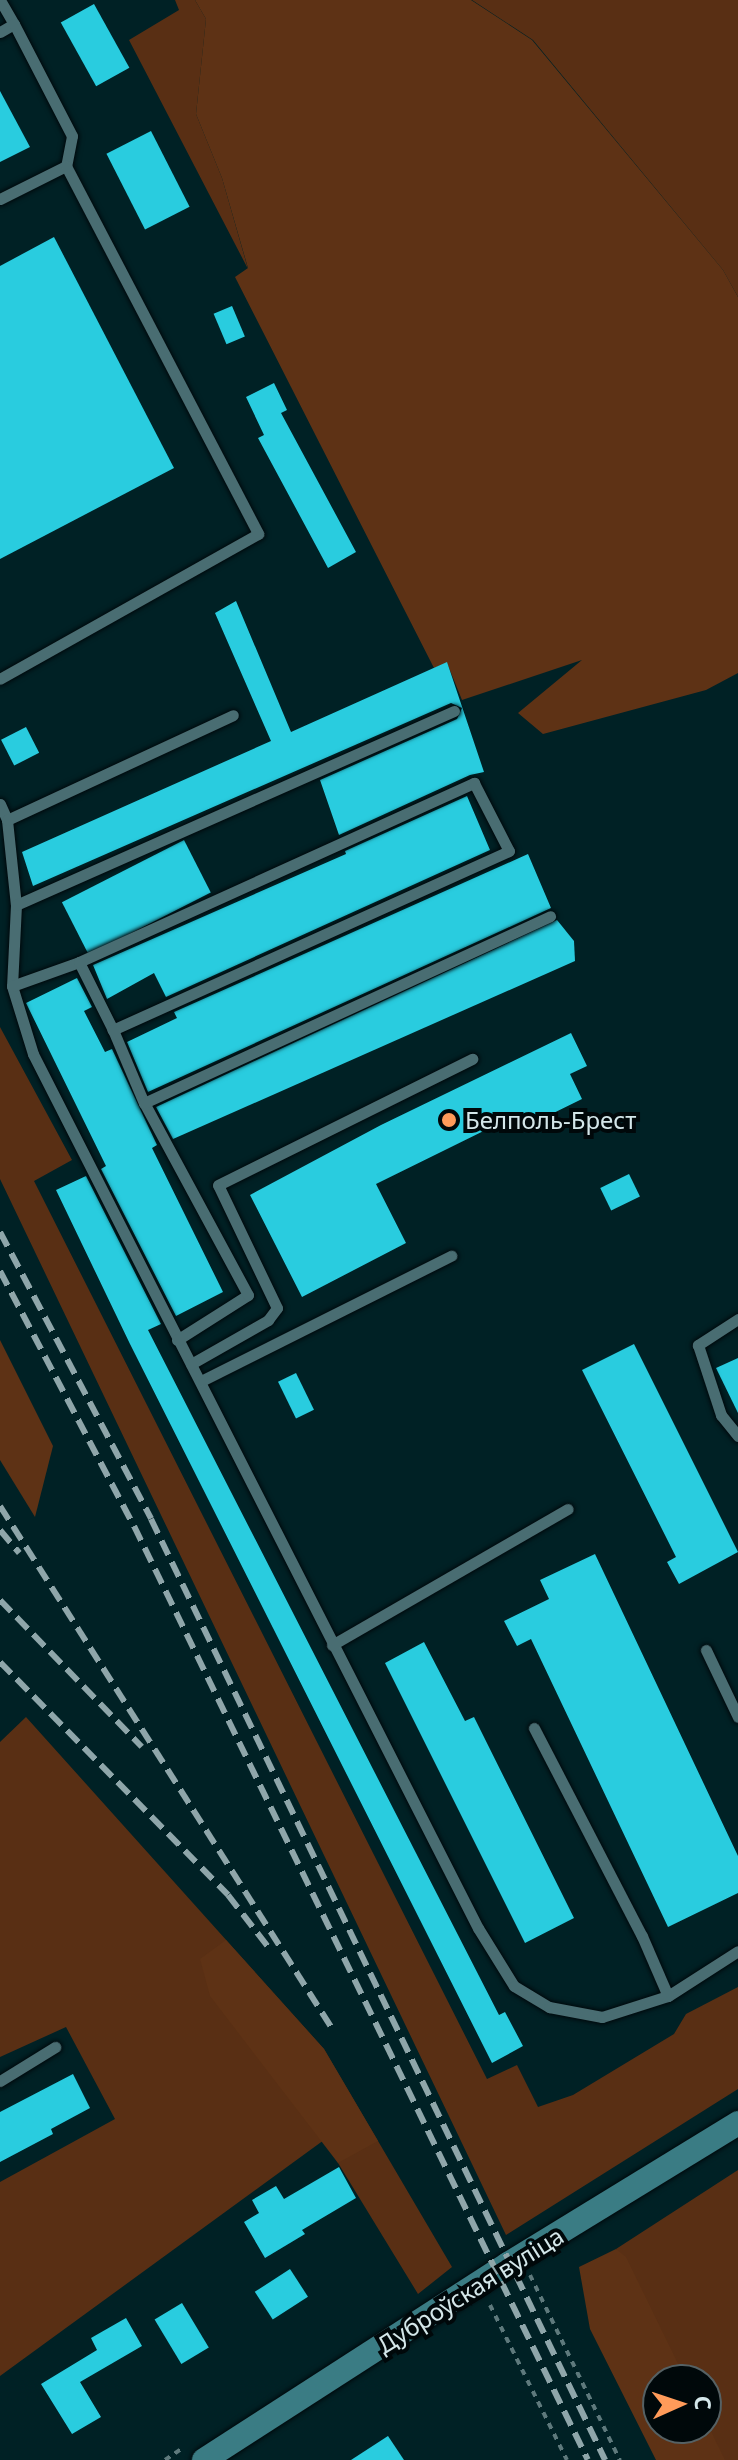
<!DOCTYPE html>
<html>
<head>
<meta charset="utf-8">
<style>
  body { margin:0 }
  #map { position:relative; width:738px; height:2460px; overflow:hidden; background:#002125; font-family:"Noto Sans",sans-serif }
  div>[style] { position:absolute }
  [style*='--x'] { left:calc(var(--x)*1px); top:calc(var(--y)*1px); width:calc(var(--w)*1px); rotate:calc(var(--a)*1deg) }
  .green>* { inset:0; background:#592f14 }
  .forest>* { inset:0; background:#5e3215 }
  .building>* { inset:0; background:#29ccdf; transform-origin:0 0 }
  .path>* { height:4px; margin-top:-2px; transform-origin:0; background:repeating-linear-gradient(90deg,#5e797c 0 6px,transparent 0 12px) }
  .roads { filter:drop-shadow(0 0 2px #00090c) drop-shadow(0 0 2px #00090c) }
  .lane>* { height:11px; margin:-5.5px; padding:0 5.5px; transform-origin:5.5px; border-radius:5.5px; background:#496d72 }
  .secondary>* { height:24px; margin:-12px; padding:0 12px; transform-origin:12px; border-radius:12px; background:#3a7c84 }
  .rail>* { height:6px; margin-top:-3px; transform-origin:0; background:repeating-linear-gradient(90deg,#8fa6aa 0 16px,transparent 0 24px) }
  .dots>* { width:22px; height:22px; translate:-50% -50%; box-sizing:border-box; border:4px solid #00080a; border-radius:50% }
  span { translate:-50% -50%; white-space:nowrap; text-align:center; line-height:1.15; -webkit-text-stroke:8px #00080a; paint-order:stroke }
  .poi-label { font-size:24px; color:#d4e7ea }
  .left { translate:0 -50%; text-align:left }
  .street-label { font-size:24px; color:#d4e7ea }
  .north { position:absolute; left:642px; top:2364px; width:80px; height:80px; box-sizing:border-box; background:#00080a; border:2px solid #556164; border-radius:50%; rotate:87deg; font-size:22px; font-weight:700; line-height:32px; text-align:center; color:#d4e7ea }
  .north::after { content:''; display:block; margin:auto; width:28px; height:36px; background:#ff9b5a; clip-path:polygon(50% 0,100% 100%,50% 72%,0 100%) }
</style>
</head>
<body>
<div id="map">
  <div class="green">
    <div style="clip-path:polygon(175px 0,195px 0,206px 19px,196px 114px,222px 178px,248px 269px,129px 40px,179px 10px)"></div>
    <div style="clip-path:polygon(472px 0,738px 0,738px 297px,723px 270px,533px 40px)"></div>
    <div style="clip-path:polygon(0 1027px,72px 1160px,34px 1181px,487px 2079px,517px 2065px,538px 2107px,573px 2095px,674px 2034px,686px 2014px,738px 1987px,738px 2089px,506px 2235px,0 1179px)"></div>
    <div style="clip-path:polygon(26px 1717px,324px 2049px,452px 2267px,418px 2294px,324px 2140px,0 2376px,0 2182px,115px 2119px,66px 2027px,0 2057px,0 1742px)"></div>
    <div style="clip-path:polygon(738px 2170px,738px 2460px,724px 2460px,706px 2423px,706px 2380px,685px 2380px,616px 2249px)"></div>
  </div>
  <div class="forest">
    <div style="clip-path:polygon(195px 0,471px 0,532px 40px,723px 270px,738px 297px,738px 673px,706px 690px,543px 734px,518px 713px,582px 660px,462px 700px,447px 663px,434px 668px,235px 277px,248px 268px,222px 178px,196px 114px,206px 19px)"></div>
    <div style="clip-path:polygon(0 1340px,53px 1446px,35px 1517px,0 1460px)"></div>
    <div style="clip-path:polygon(226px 1940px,324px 2049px,378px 2141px,338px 2163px,210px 1996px,200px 1959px)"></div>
    <div style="clip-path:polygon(616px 2249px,626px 2257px,686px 2380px,658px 2380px,658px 2428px,706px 2428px,706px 2421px,725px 2460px,656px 2460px,590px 2329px,579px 2267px)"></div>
  </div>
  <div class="building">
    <div style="left:94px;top:4px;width:73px;height:38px;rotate:61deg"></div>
    <div style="clip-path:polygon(0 91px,30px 147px,0 162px)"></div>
    <div style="left:151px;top:131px;width:85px;height:50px;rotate:63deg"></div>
    <div style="clip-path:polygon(54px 237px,174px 468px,0 559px,0 266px)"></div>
    <div style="left:232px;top:306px;width:33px;height:20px;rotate:67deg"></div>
    <div style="clip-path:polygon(274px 383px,287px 410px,281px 413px,356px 552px,328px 568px,258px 438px,264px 435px,246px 397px)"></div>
    <div style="clip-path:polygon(236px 601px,291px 732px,447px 662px,484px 772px,470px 775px,339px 835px,320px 780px,457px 719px,462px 708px,451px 703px,33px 886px,22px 852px,271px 741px,215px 613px)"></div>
    <div style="left:26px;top:727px;width:29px;height:28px;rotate:63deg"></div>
    <div style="clip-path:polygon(467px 796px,490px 850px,166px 997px,154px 973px,107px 999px,93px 965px,346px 854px,345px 851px)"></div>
    <div style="left:184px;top:840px;width:59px;height:137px;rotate:63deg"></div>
    <div style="clip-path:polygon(528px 854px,551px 908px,148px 1092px,127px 1042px,177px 1018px,174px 1012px)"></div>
    <div style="clip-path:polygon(557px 920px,574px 941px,575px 961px,173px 1139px,156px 1107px)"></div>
    <div style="clip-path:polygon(77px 978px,92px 1007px,84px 1011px,105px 1052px,112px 1049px,157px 1145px,152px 1148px,223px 1292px,176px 1316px,101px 1169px,106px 1166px,26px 1003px)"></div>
    <div style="clip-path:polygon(571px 1033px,587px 1066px,570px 1074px,582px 1099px,523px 1128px,516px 1115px,376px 1184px,406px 1243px,302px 1297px,250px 1195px,381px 1125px)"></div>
    <div style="left:629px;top:1174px;width:25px;height:32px;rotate:64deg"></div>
    <div style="clip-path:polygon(86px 1176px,161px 1324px,148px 1330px,499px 2015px,505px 2012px,523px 2046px,492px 2063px,130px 1344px,56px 1190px)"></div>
    <div style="clip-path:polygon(634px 1344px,738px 1552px,679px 1584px,667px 1562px,676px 1557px,582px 1370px)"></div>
    <div style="clip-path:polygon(738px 1358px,738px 1413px,716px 1368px)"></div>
    <div style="left:296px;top:1373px;width:41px;height:20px;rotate:64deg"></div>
    <div style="clip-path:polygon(595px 1554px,738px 1856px,738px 1893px,668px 1927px,531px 1639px,517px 1646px,504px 1621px,549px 1599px,540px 1580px)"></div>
    <div style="clip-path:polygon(424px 1642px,465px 1721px,474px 1717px,574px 1918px,525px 1943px,385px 1663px)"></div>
    <div style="clip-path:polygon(73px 2074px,90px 2108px,51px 2129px,53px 2134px,0 2162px,0 2112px)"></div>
    <div style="clip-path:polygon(339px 2167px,356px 2198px,302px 2230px,305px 2234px,265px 2258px,244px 2222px,259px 2213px,252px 2200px,276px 2186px,284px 2199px)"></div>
    <div style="left:290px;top:2269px;width:33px;height:42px;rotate:57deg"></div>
    <div style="left:182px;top:2303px;width:52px;height:32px;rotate:59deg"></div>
    <div style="clip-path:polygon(126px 2318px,142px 2346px,80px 2382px,101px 2417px,72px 2434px,41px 2384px,97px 2350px,91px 2338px)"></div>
    <div style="clip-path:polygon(388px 2436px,404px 2460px,351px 2460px)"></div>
  </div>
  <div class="path">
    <div style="--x:530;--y:2275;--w:206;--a:64.1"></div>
    <div style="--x:490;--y:2305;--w:173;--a:63.6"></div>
    <div style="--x:165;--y:2460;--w:22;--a:-34"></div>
  </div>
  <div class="roads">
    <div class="lane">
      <div style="--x:0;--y:0;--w:28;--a:60"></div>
      <div style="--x:0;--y:32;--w:16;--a:-30"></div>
      <div style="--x:14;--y:24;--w:126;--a:62.6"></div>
      <div style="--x:72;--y:136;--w:31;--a:101"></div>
      <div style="--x:0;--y:199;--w:74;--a:-26.6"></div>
      <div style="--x:66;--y:166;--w:415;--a:62.4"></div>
      <div style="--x:258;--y:534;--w:296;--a:150.7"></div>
      <div style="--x:0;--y:804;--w:17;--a:66"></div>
      <div style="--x:7;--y:820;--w:85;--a:84"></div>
      <div style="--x:16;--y:905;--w:81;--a:92.8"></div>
      <div style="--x:12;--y:986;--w:71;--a:72.8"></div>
      <div style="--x:33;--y:1054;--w:981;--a:63.02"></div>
      <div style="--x:478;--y:1928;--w:68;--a:58.2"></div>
      <div style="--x:514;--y:1986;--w:41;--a:31"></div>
      <div style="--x:549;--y:2007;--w:54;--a:10.7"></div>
      <div style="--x:602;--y:2017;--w:69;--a:-17.7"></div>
      <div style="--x:668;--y:1996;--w:83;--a:-32.7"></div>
      <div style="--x:7;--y:820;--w:249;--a:-24.9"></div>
      <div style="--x:16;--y:905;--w:479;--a:-23.9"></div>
      <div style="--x:12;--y:986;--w:71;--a:-19.7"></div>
      <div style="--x:113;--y:1030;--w:76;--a:-116.6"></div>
      <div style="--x:79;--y:962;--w:434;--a:-24.4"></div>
      <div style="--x:474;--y:783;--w:76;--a:62.8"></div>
      <div style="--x:509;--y:851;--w:435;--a:155.7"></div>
      <div style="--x:113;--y:1030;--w:79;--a:67"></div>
      <div style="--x:738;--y:1319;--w:48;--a:147"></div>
      <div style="--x:698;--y:1345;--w:74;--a:71.8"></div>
      <div style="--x:721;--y:1415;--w:27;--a:51"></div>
      <div style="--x:177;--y:1340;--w:84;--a:-32.4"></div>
      <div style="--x:248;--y:1295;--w:218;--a:-118.4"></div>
      <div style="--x:144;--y:1103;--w:447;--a:-24.7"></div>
      <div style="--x:191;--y:1364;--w:89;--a:-29.7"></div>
      <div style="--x:268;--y:1320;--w:15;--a:-53"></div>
      <div style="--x:277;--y:1308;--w:136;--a:-115.6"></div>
      <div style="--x:218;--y:1185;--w:284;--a:-26.4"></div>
      <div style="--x:201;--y:1381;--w:280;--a:-26.6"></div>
      <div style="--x:332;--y:1645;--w:272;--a:-30"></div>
      <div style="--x:706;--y:1650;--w:74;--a:64.5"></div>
      <div style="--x:534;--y:1728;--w:234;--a:62.6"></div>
      <div style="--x:642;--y:1936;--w:65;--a:66.6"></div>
      <div style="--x:0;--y:2081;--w:65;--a:-31.7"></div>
    </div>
    <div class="secondary">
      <div style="--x:204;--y:2460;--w:362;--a:-32.8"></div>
      <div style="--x:508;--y:2264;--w:270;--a:-31.5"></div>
    </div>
  </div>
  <div class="rail">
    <div style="--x:0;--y:1232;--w:324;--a:62.2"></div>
    <div style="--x:151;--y:1519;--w:1045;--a:64.24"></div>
    <div style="--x:0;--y:1271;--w:288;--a:62.3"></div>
    <div style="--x:134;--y:1526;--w:1038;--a:64.08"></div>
    <div style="--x:0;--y:1506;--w:621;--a:57.56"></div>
    <div style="--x:0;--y:1530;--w:30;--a:50"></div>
    <div style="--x:0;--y:1600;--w:204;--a:46"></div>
    <div style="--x:0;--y:1662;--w:326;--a:45.6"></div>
    <div style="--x:228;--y:1895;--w:67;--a:52.3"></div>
  </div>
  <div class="dots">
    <div style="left:449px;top:1120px;background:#ff9b5a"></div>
  </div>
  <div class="poi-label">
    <span class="left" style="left:465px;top:1120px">Белполь-Брест</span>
  </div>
  <div class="street-label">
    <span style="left:470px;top:2290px;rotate:-32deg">Дуброўская вуліца</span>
  </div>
  <div class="north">С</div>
</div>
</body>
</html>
